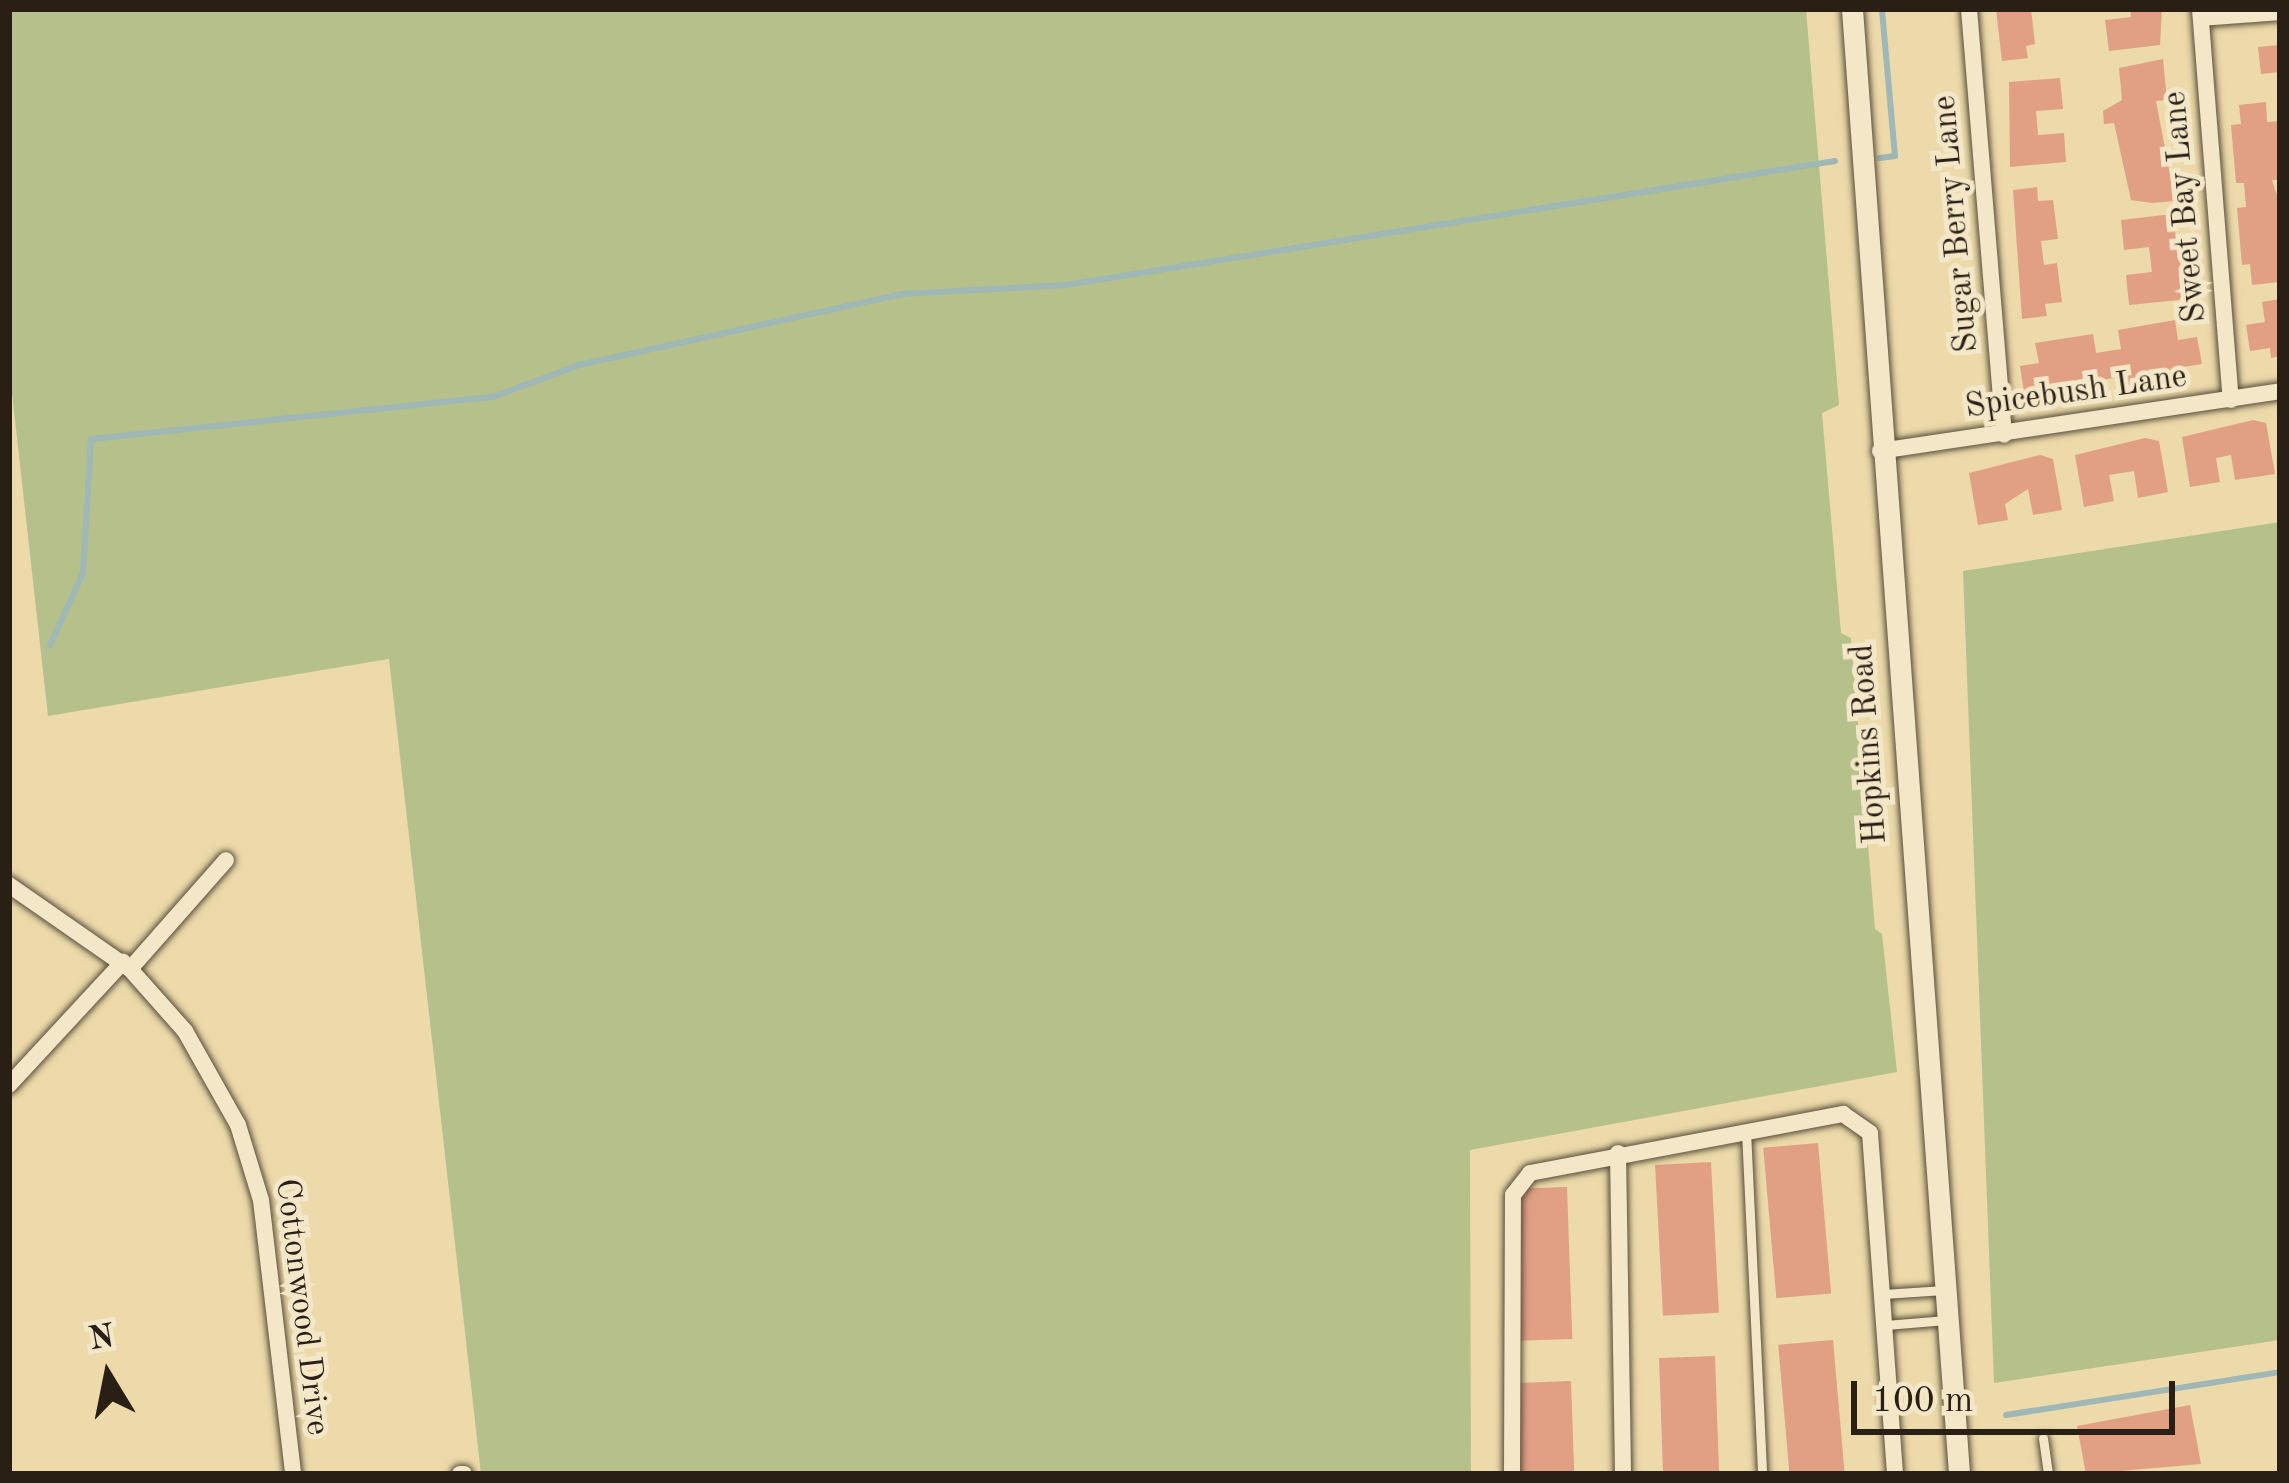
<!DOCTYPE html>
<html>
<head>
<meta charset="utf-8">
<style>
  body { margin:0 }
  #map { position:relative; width:2289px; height:1483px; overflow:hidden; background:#ecdaaa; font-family:"Old Standard TT",serif }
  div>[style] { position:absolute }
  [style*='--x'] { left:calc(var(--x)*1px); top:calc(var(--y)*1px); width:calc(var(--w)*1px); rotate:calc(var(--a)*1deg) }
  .green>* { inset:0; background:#b6c08a }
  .stream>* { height:6px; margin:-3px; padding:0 3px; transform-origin:3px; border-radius:3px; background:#9fb7b5 }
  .building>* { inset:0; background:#e19f84; transform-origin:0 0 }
  .roads { filter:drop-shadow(0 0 3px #5a4e3a) drop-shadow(0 0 3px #5a4e3a) }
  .service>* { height:9px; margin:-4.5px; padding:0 4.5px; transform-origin:4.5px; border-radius:4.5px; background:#f3e7c8 }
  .minor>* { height:16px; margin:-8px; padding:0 8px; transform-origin:8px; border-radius:8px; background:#f3e7c8 }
  .tertiary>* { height:21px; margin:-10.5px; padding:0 10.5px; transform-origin:10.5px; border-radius:10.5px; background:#f3e7c8 }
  span { translate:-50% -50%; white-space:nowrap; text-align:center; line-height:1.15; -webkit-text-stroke:10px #f3e7c8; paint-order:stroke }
  .street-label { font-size:33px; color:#291f15 }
  .frame { position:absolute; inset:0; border:12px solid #291f15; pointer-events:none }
  .north { position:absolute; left:48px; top:1315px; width:120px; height:120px; -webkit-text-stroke:9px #f3e7c8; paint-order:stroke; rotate:350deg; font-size:33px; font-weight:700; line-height:48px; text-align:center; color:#291f15 }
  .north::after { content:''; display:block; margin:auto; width:42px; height:54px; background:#291f15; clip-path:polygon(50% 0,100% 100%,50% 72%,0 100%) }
  .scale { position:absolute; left:1851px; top:1381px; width:324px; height:54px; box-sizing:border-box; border:6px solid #291f15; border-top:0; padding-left:15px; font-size:36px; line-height:42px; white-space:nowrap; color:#291f15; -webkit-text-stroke:9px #f3e7c8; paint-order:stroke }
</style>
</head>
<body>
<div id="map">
  <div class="green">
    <div style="clip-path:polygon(9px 9px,1806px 9px,1839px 405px,1822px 413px,1841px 633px,1851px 638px,1875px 929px,1882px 934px,1897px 1072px,1470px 1150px,1471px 1474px,481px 1474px,389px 659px,48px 716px,9px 366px)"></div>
    <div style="clip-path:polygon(2280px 522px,2280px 1340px,1994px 1383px,1963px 571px)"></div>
  </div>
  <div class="stream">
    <div style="--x:1880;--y:158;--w:15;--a:-8"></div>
    <div style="--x:1895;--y:156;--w:148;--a:-95.1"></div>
    <div style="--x:50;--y:645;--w:79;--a:-65.4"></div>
    <div style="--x:83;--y:573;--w:134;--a:-86.6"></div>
    <div style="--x:91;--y:439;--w:404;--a:-6"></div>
    <div style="--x:493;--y:397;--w:92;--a:-20.4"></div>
    <div style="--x:579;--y:365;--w:330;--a:-12.4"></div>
    <div style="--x:901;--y:294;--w:165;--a:-3.1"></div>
    <div style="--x:1066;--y:285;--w:779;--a:-9.16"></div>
    <div style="--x:2006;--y:1415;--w:277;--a:-8.9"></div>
  </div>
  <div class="building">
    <div style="clip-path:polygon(1996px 9px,2031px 9px,2035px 44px,2026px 46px,2028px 58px,2002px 61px)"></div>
    <div style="clip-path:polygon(2130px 9px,2162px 9px,2160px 45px,2109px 51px,2105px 20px,2131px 17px)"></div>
    <div style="clip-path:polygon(2280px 45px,2280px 72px,2261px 74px,2258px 47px)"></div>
    <div style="clip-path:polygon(2163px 59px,2167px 100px,2156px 101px,2175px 201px,2152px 203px,2131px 200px,2114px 123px,2104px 124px,2103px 111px,2122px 100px,2119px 68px)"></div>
    <div style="clip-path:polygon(2060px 78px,2063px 109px,2036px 111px,2038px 135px,2064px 133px,2066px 162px,2010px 167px,2009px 82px)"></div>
    <div style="clip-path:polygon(2266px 102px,2267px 122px,2280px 121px,2280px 180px,2272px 180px,2280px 204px,2279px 282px,2252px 285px,2250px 264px,2242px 265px,2237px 208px,2246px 207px,2244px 183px,2236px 183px,2231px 125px,2241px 124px,2239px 105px)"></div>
    <div style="clip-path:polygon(2037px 187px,2038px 201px,2053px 200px,2058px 239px,2041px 241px,2044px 265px,2057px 263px,2062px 302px,2045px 304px,2047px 316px,2022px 319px,2013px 190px)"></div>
    <div style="clip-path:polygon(2172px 214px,2185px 288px,2179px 300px,2129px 305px,2126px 275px,2152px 272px,2149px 247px,2124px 250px,2121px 220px)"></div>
    <div style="clip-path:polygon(2280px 299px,2280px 356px,2271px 358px,2270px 348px,2250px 351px,2246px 325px,2265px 322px,2262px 302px)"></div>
    <div style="clip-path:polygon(2175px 320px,2178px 340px,2197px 337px,2202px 364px,2183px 367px,2184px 376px,2127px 386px,2126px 376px,2101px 380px,2102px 389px,2045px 399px,2044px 390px,2024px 393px,2020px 366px,2039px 363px,2035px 343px,2093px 334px,2096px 353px,2121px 349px,2118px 330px)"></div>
    <div style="clip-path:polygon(2253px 420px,2266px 423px,2275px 474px,2235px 480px,2231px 455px,2216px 458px,2220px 482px,2190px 487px,2182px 437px)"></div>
    <div style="clip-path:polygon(2145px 438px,2159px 441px,2168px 492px,2138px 498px,2134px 471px,2109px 475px,2114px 501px,2084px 507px,2075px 455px)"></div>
    <div style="clip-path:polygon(2040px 455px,2053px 459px,2062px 510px,2033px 515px,2028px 489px,2005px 504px,2008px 520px,1978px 525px,1969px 473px)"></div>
    <div style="left:1818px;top:1143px;width:151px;height:55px;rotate:85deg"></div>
    <div style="left:1711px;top:1162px;width:151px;height:56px;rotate:87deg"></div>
    <div style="left:1567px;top:1187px;width:152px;height:56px;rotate:88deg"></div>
    <div style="left:1833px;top:1340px;width:135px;height:55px;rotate:85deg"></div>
    <div style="left:1715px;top:1356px;width:118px;height:56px;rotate:88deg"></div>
    <div style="left:1571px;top:1381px;width:93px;height:56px;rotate:88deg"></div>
    <div style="clip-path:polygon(2190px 1405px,2201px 1464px,2086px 1474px,2077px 1426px)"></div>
  </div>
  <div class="roads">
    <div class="service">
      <div style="--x:1746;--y:1131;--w:343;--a:87.3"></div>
      <div style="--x:1883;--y:1294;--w:61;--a:-3.8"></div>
      <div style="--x:1886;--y:1325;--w:60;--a:-4.8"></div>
      <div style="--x:2043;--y:1438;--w:36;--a:82"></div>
    </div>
    <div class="minor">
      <div style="--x:1969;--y:9;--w:427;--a:85.3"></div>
      <div style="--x:2200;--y:9;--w:392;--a:85.5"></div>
      <div style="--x:2201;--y:18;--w:79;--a:-4.3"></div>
      <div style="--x:1880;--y:451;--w:404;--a:-8.5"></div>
      <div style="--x:9;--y:885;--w:147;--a:34.8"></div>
      <div style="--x:130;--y:969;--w:83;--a:48.4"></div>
      <div style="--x:185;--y:1031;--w:108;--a:60.6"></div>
      <div style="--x:238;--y:1125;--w:78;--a:73"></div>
      <div style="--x:261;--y:1200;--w:276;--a:83.3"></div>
      <div style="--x:130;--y:969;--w:145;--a:-48.6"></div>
      <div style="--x:9;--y:1085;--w:168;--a:-47.2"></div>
      <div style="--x:1618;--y:1153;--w:321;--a:89.1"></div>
      <div style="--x:460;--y:1474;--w:4;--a:0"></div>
      <div style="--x:1512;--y:1474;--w:279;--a:-89.8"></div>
      <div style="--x:1513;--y:1195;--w:28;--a:-52"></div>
      <div style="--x:1530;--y:1173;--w:319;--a:-10.7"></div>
      <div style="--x:1843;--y:1114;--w:33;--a:35"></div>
      <div style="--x:1870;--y:1133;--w:342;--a:85.8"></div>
    </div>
    <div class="tertiary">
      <div style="--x:1852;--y:9;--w:1469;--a:85.82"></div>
    </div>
  </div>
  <div class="street-label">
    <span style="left:2186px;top:207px;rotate:-95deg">Sweet Bay Lane</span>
    <span style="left:1957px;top:224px;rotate:-95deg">Sugar Berry Lane</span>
    <span style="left:2076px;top:393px;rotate:-8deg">Spicebush Lane</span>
    <span style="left:1870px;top:744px;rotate:-94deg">Hopkins Road</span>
    <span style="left:301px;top:1307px;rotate:83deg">Cottonwood Drive</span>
  </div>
  <div class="frame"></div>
  <div class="north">N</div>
  <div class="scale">100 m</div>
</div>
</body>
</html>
